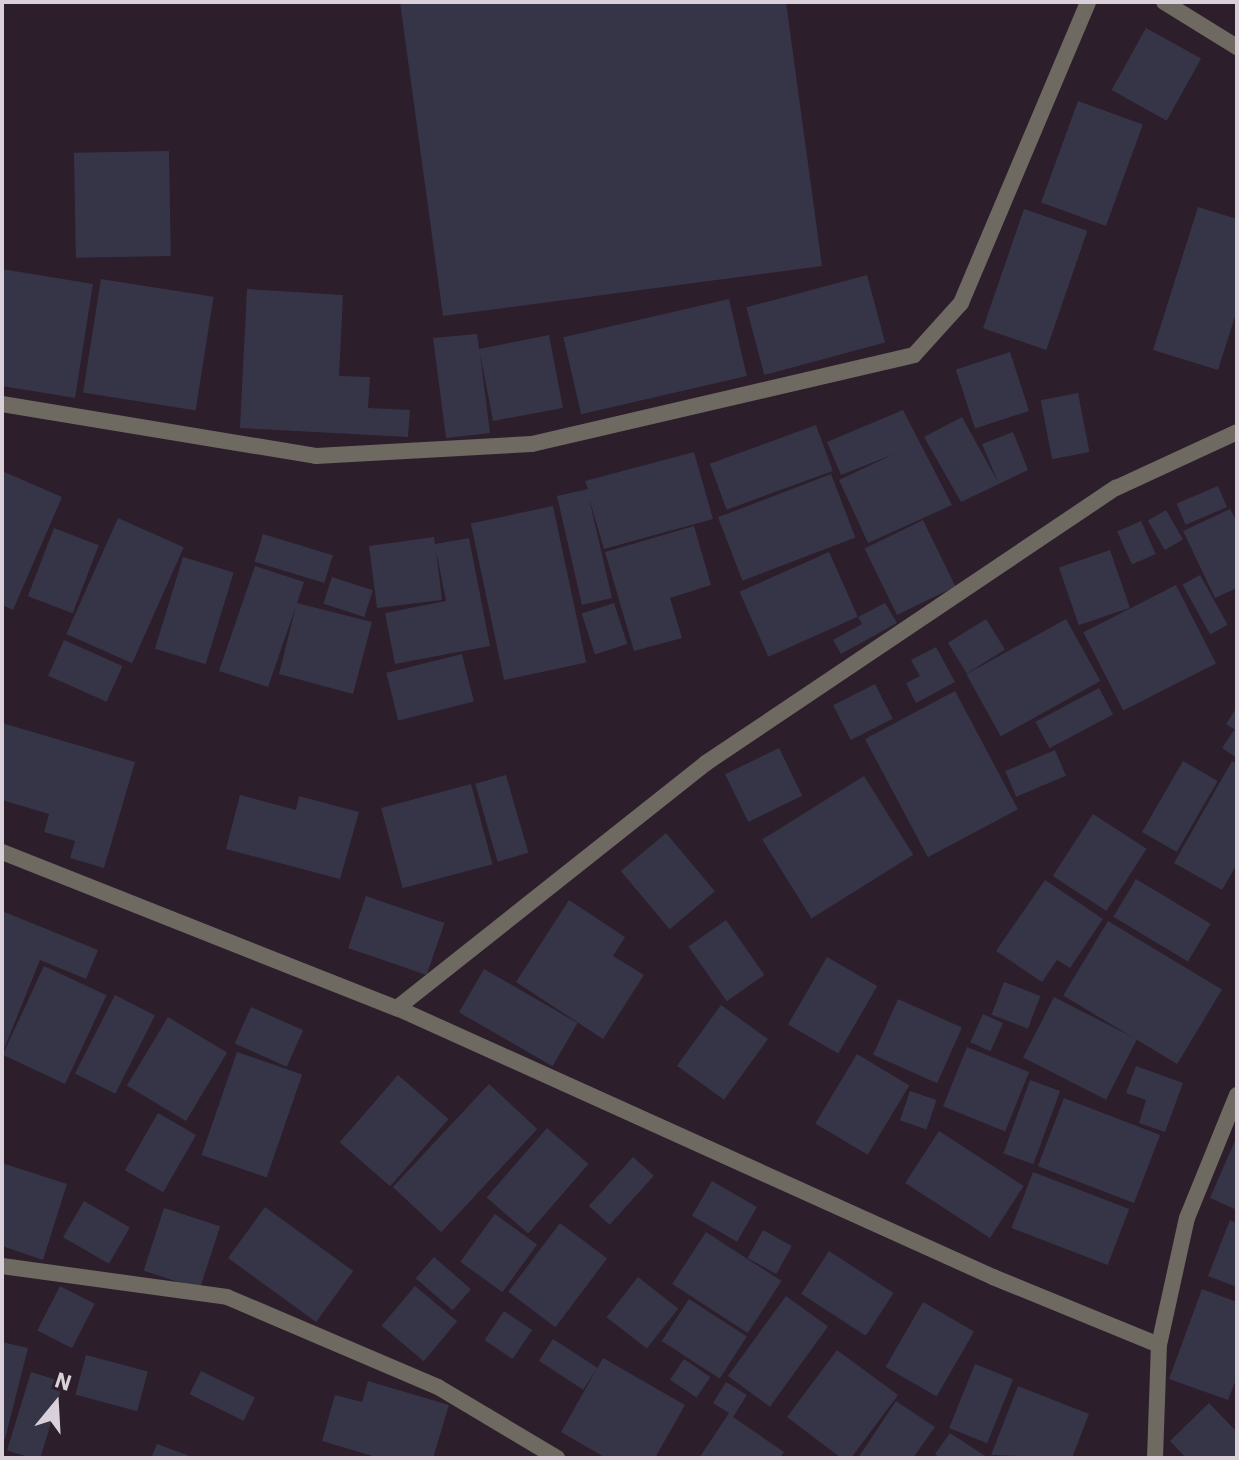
<!DOCTYPE html>
<html>
<head>
<meta charset="utf-8">
<style>
  body { margin:0 }
  #map { position:relative; width:1239px; height:1460px; overflow:hidden; background:#2c1e2b; font-family:"IBM Plex Sans",sans-serif }
  div>[style] { position:absolute }
  [style*='--x'] { left:calc(var(--x)*1px); top:calc(var(--y)*1px); width:calc(var(--w)*1px); rotate:calc(var(--a)*1deg) }
  .building>* { inset:0; background:#353547; transform-origin:0 0 }
  .street>* { height:16px; margin:-8px; padding:0 8px; transform-origin:8px; border-radius:8px; background:#6e6a61 }
  span { translate:-50% -50%; white-space:nowrap; text-align:center; line-height:1.15; -webkit-text-stroke:8px #2c1e2b; paint-order:stroke }
  .frame { position:absolute; inset:0; border:4px solid #dad0d9; pointer-events:none }
  .north { position:absolute; left:16px; top:1364px; width:80px; height:80px; -webkit-text-stroke:6px #2c1e2b; paint-order:stroke; rotate:18deg; font-size:22px; font-weight:700; line-height:32px; text-align:center; color:#dad0d9 }
  .north::after { content:''; display:block; margin:auto; width:28px; height:36px; background:#dad0d9; clip-path:polygon(50% 0,100% 100%,50% 72%,0 100%) }
</style>
</head>
<body>
<div id="map">
  <div class="building">
    <div style="clip-path:polygon(400px 2px,786px 2px,822px 266px,443px 316px)"></div>
    <div style="left:1146px;top:28px;width:63px;height:71px;rotate:29deg"></div>
    <div style="left:1078px;top:101px;width:69px;height:108px;rotate:20deg"></div>
    <div style="left:169px;top:151px;width:105px;height:95px;rotate:89deg"></div>
    <div style="clip-path:polygon(1198px 207px,1237px 219px,1237px 310px,1218px 370px,1153px 350px)"></div>
    <div style="left:1024px;top:209px;width:67px;height:126px;rotate:19deg"></div>
    <div style="clip-path:polygon(2px 269px,93px 284px,75px 398px,2px 386px)"></div>
    <div style="left:867px;top:275px;width:70px;height:125px;rotate:75deg"></div>
    <div style="left:101px;top:279px;width:114px;height:115px;rotate:9deg"></div>
    <div style="clip-path:polygon(247px 289px,343px 295px,339px 376px,370px 377px,368px 408px,410px 410px,408px 437px,240px 428px)"></div>
    <div style="left:729px;top:299px;width:79px;height:170px;rotate:77deg"></div>
    <div style="clip-path:polygon(477px 334px,479px 349px,549px 335px,563px 408px,493px 421px,480px 353px,490px 433px,446px 438px,433px 338px)"></div>
    <div style="left:1010px;top:352px;width:62px;height:57px;rotate:72deg"></div>
    <div style="left:1078px;top:393px;width:60px;height:38px;rotate:79deg"></div>
    <div style="clip-path:polygon(903px 410px,952px 505px,868px 543px,839px 480px,894px 454px,841px 475px,827px 442px)"></div>
    <div style="clip-path:polygon(962px 417px,998px 482px,982px 444px,1013px 432px,1028px 470px,961px 502px,924px 437px)"></div>
    <div style="left:816px;top:425px;width:49px;height:113px;rotate:70deg"></div>
    <div style="clip-path:polygon(694px 452px,713px 519px,604px 549px,589px 498px,612px 598px,582px 605px,557px 496px,588px 489px,585px 481px)"></div>
    <div style="clip-path:polygon(2px 471px,62px 497px,13px 610px,2px 605px)"></div>
    <div style="left:831px;top:474px;width:68px;height:121px;rotate:69deg"></div>
    <div style="left:1218px;top:486px;width:23px;height:45px;rotate:67deg"></div>
    <div style="left:553px;top:506px;width:160px;height:84px;rotate:78deg"></div>
    <div style="clip-path:polygon(1230px 509px,1237px 522px,1237px 588px,1215px 598px,1183px 531px)"></div>
    <div style="left:1166px;top:510px;width:34px;height:21px;rotate:60deg"></div>
    <div style="left:118px;top:518px;width:72px;height:127px;rotate:24deg"></div>
    <div style="left:923px;top:520px;width:74px;height:65px;rotate:64deg"></div>
    <div style="left:1141px;top:521px;width:36px;height:26px;rotate:66deg"></div>
    <div style="clip-path:polygon(694px 526px,711px 585px,670px 598px,682px 638px,634px 651px,605px 552px)"></div>
    <div style="left:54px;top:528px;width:48px;height:73px;rotate:21deg"></div>
    <div style="left:263px;top:534px;width:73px;height:29px;rotate:17deg"></div>
    <div style="clip-path:polygon(434px 537px,435px 544px,469px 538px,490px 646px,395px 664px,385px 613px,446px 601px,436px 550px,442px 600px,377px 608px,369px 546px)"></div>
    <div style="left:1110px;top:550px;width:61px;height:54px;rotate:71deg"></div>
    <div style="left:829px;top:552px;width:71px;height:98px;rotate:66deg"></div>
    <div style="left:183px;top:557px;width:53px;height:96px;rotate:17deg"></div>
    <div style="clip-path:polygon(255px 566px,304px 582px,297px 603px,372px 622px,353px 694px,279px 674px,296px 606px,268px 687px,219px 671px)"></div>
    <div style="left:1200px;top:575px;width:57px;height:20px;rotate:61deg"></div>
    <div style="left:332px;top:577px;width:43px;height:28px;rotate:18deg"></div>
    <div style="left:1176px;top:585px;width:88px;height:104px;rotate:63deg"></div>
    <div style="left:614px;top:603px;width:43px;height:34px;rotate:72deg"></div>
    <div style="clip-path:polygon(885px 603px,897px 623px,841px 654px,833px 640px,862px 624px,858px 617px)"></div>
    <div style="left:986px;top:619px;width:36px;height:45px;rotate:58deg"></div>
    <div style="left:1066px;top:619px;width:71px;height:114px;rotate:61deg"></div>
    <div style="left:64px;top:640px;width:64px;height:39px;rotate:24deg"></div>
    <div style="clip-path:polygon(936px 647px,955px 682px,916px 703px,906px 683px,920px 676px,911px 660px)"></div>
    <div style="left:462px;top:654px;width:49px;height:78px;rotate:76deg"></div>
    <div style="left:875px;top:684px;width:39px;height:47px;rotate:63deg"></div>
    <div style="left:1099px;top:688px;width:30px;height:72px;rotate:62deg"></div>
    <div style="left:955px;top:691px;width:134px;height:102px;rotate:62deg"></div>
    <div style="clip-path:polygon(1237px 707px,1237px 731px,1226px 724px)"></div>
    <div style="clip-path:polygon(2px 723px,135px 762px,104px 868px,70px 858px,75px 841px,44px 832px,49px 814px,2px 800px)"></div>
    <div style="clip-path:polygon(1234px 730px,1237px 732px,1237px 758px,1222px 748px)"></div>
    <div style="left:779px;top:748px;width:53px;height:60px;rotate:64deg"></div>
    <div style="left:1055px;top:750px;width:28px;height:54px;rotate:67deg"></div>
    <div style="left:1183px;top:761px;width:40px;height:82px;rotate:30deg"></div>
    <div style="clip-path:polygon(1232px 761px,1237px 764px,1237px 864px,1222px 890px,1174px 863px)"></div>
    <div style="left:506px;top:775px;width:81px;height:32px;rotate:74deg"></div>
    <div style="left:864px;top:776px;width:93px;height:120px;rotate:58deg"></div>
    <div style="left:471px;top:784px;width:83px;height:93px;rotate:75deg"></div>
    <div style="clip-path:polygon(240px 795px,296px 810px,299px 796px,359px 812px,340px 879px,226px 849px)"></div>
    <div style="left:1093px;top:814px;width:64px;height:74px;rotate:33deg"></div>
    <div style="left:666px;top:833px;width:76px;height:59px;rotate:50deg"></div>
    <div style="left:1136px;top:879px;width:87px;height:44px;rotate:31deg"></div>
    <div style="clip-path:polygon(1045px 880px,1103px 919px,1070px 968px,1057px 960px,1042px 982px,996px 951px)"></div>
    <div style="left:366px;top:896px;width:83px;height:55px;rotate:19deg"></div>
    <div style="clip-path:polygon(569px 900px,625px 937px,613px 956px,644px 975px,603px 1039px,516px 982px)"></div>
    <div style="clip-path:polygon(2px 911px,98px 950px,86px 979px,40px 960px,2px 1054px)"></div>
    <div style="left:726px;top:920px;width:67px;height:46px;rotate:55deg"></div>
    <div style="left:1108px;top:921px;width:133px;height:87px;rotate:31deg"></div>
    <div style="left:827px;top:957px;width:58px;height:78px;rotate:30deg"></div>
    <div style="left:44px;top:966px;width:69px;height:98px;rotate:25deg"></div>
    <div style="left:484px;top:969px;width:108px;height:50px;rotate:30deg"></div>
    <div style="left:1004px;top:982px;width:39px;height:35px;rotate:21deg"></div>
    <div style="left:115px;top:995px;width:45px;height:88px;rotate:27deg"></div>
    <div style="left:1054px;top:997px;width:93px;height:68px;rotate:27deg"></div>
    <div style="left:898px;top:999px;width:70px;height:61px;rotate:24deg"></div>
    <div style="left:721px;top:1005px;width:58px;height:75px;rotate:36deg"></div>
    <div style="left:251px;top:1007px;width:57px;height:40px;rotate:24deg"></div>
    <div style="left:983px;top:1014px;width:22px;height:31px;rotate:24deg"></div>
    <div style="left:168px;top:1017px;width:69px;height:80px;rotate:31deg"></div>
    <div style="left:967px;top:1047px;width:67px;height:64px;rotate:22deg"></div>
    <div style="left:237px;top:1052px;width:69px;height:109px;rotate:19deg"></div>
    <div style="left:857px;top:1054px;width:61px;height:81px;rotate:31deg"></div>
    <div style="clip-path:polygon(1136px 1066px,1183px 1083px,1165px 1132px,1139px 1123px,1146px 1100px,1126px 1093px)"></div>
    <div style="left:398px;top:1075px;width:67px;height:89px;rotate:41deg"></div>
    <div style="left:1030px;top:1080px;width:32px;height:78px;rotate:20deg"></div>
    <div style="left:489px;top:1084px;width:66px;height:141px;rotate:43deg"></div>
    <div style="left:910px;top:1091px;width:28px;height:31px;rotate:19deg"></div>
    <div style="left:1064px;top:1098px;width:103px;height:73px;rotate:21deg"></div>
    <div style="left:158px;top:1113px;width:44px;height:66px;rotate:30deg"></div>
    <div style="left:547px;top:1128px;width:55px;height:92px;rotate:41deg"></div>
    <div style="left:939px;top:1131px;width:101px;height:62px;rotate:33deg"></div>
    <div style="clip-path:polygon(1237px 1136px,1237px 1210px,1210px 1198px)"></div>
    <div style="left:633px;top:1157px;width:28px;height:66px;rotate:42deg"></div>
    <div style="clip-path:polygon(2px 1163px,67px 1184px,43px 1260px,2px 1246px)"></div>
    <div style="left:1033px;top:1172px;width:103px;height:60px;rotate:21deg"></div>
    <div style="left:712px;top:1181px;width:52px;height:40px;rotate:30deg"></div>
    <div style="left:84px;top:1201px;width:53px;height:42px;rotate:30deg"></div>
    <div style="left:265px;top:1207px;width:109px;height:63px;rotate:36deg"></div>
    <div style="left:164px;top:1208px;width:59px;height:66px;rotate:18deg"></div>
    <div style="left:495px;top:1214px;width:52px;height:59px;rotate:36deg"></div>
    <div style="clip-path:polygon(1230px 1220px,1237px 1223px,1237px 1287px,1208px 1276px)"></div>
    <div style="left:560px;top:1223px;width:59px;height:86px;rotate:37deg"></div>
    <div style="left:763px;top:1230px;width:33px;height:32px;rotate:29deg"></div>
    <div style="left:706px;top:1232px;width:90px;height:62px;rotate:33deg"></div>
    <div style="left:829px;top:1251px;width:77px;height:51px;rotate:33deg"></div>
    <div style="left:434px;top:1257px;width:49px;height:28px;rotate:41deg"></div>
    <div style="left:638px;top:1277px;width:51px;height:51px;rotate:38deg"></div>
    <div style="left:60px;top:1286px;width:39px;height:50px;rotate:27deg"></div>
    <div style="left:415px;top:1286px;width:55px;height:52px;rotate:40deg"></div>
    <div style="clip-path:polygon(1202px 1289px,1237px 1302px,1237px 1377px,1228px 1400px,1169px 1379px)"></div>
    <div style="left:786px;top:1296px;width:52px;height:99px;rotate:36deg"></div>
    <div style="left:689px;top:1299px;width:69px;height:50px;rotate:33deg"></div>
    <div style="left:923px;top:1302px;width:59px;height:75px;rotate:30deg"></div>
    <div style="left:504px;top:1311px;width:34px;height:35px;rotate:34deg"></div>
    <div style="left:553px;top:1339px;width:53px;height:26px;rotate:33deg"></div>
    <div style="clip-path:polygon(2px 1342px,28px 1348px,5px 1439px,2px 1439px)"></div>
    <div style="clip-path:polygon(837px 1350px,898px 1395px,851px 1458px,841px 1458px,787px 1417px)"></div>
    <div style="left:86px;top:1355px;width:64px;height:41px;rotate:15deg"></div>
    <div style="clip-path:polygon(603px 1358px,685px 1405px,655px 1458px,606px 1458px,561px 1432px)"></div>
    <div style="left:684px;top:1359px;width:32px;height:25px;rotate:34deg"></div>
    <div style="left:975px;top:1364px;width:41px;height:69px;rotate:22deg"></div>
    <div style="left:201px;top:1371px;width:60px;height:26px;rotate:26deg"></div>
    <div style="left:31px;top:1372px;width:34px;height:82px;rotate:17deg"></div>
    <div style="clip-path:polygon(368px 1381px,449px 1405px,433px 1458px,379px 1458px,322px 1441px,335px 1395px,362px 1402px)"></div>
    <div style="clip-path:polygon(726px 1382px,747px 1395px,733px 1417px,784px 1452px,780px 1458px,699px 1458px,729px 1413px,713px 1403px)"></div>
    <div style="clip-path:polygon(1018px 1386px,1089px 1414px,1072px 1458px,991px 1455px)"></div>
    <div style="clip-path:polygon(896px 1401px,935px 1427px,913px 1458px,858px 1458px)"></div>
    <div style="clip-path:polygon(1209px 1403px,1237px 1432px,1237px 1458px,1186px 1458px,1170px 1441px)"></div>
    <div style="clip-path:polygon(950px 1433px,988px 1458px,940px 1458px,935px 1454px)"></div>
    <div style="clip-path:polygon(157px 1444px,195px 1458px,151px 1458px)"></div>
  </div>
  <div class="street">
    <div style="--x:1164;--y:2;--w:86;--a:31.7"></div>
    <div style="--x:2;--y:404;--w:318;--a:9.4"></div>
    <div style="--x:316;--y:456;--w:216;--a:-3.2"></div>
    <div style="--x:532;--y:444;--w:392;--a:-13.1"></div>
    <div style="--x:914;--y:355;--w:70;--a:-47.9"></div>
    <div style="--x:961;--y:303;--w:327;--a:-67.1"></div>
    <div style="--x:2;--y:852;--w:425;--a:21.6"></div>
    <div style="--x:397;--y:1008;--w:654;--a:24.29"></div>
    <div style="--x:993;--y:1277;--w:179;--a:22.3"></div>
    <div style="--x:397;--y:1008;--w:394;--a:-38.4"></div>
    <div style="--x:706;--y:763;--w:494;--a:-33.9"></div>
    <div style="--x:1116;--y:488;--w:133;--a:-24.8"></div>
    <div style="--x:2;--y:1266;--w:227;--a:7.8"></div>
    <div style="--x:227;--y:1297;--w:229;--a:23.1"></div>
    <div style="--x:438;--y:1387;--w:139;--a:30.8"></div>
    <div style="--x:1155;--y:1458;--w:113;--a:-88"></div>
    <div style="--x:1159;--y:1345;--w:130;--a:-77.6"></div>
    <div style="--x:1187;--y:1218;--w:133;--a:-67.9"></div>
  </div>
  <div class="frame"></div>
  <div class="north">N</div>
</div>
</body>
</html>
